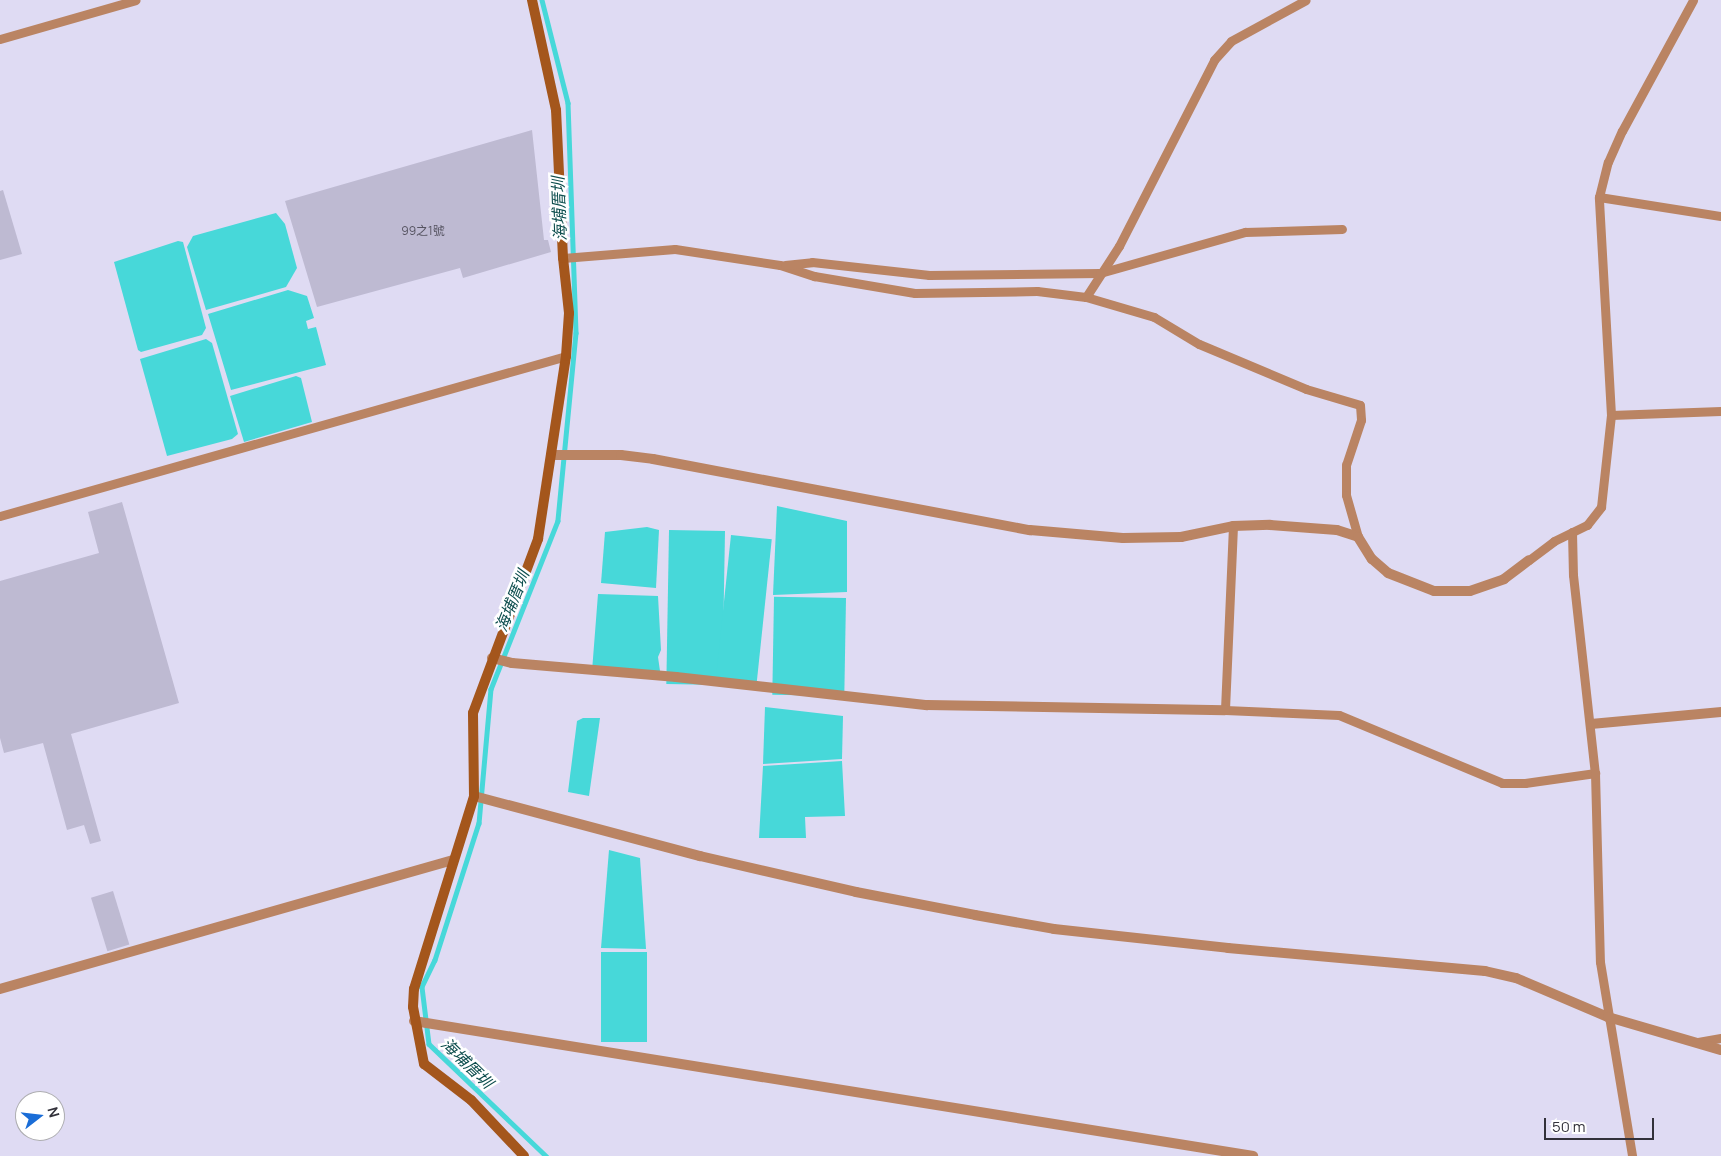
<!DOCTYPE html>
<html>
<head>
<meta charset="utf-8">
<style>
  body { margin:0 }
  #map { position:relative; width:1721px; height:1156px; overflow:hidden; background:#dfdbf3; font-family:Manrope,"Noto Sans TC",sans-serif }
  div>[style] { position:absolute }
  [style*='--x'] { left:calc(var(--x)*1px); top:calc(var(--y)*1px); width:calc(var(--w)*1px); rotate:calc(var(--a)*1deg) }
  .water>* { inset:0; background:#47d8d9; transform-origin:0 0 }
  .stream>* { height:4.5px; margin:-2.25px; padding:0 2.25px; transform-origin:2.25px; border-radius:2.25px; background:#47d8d9 }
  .building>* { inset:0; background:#bebad2; transform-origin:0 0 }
  .lane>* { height:9px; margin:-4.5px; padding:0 4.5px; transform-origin:4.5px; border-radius:4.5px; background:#ba8463 }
  .street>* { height:10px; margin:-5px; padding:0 5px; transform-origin:5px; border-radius:5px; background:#ba8463 }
  .secondary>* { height:10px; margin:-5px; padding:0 5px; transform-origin:5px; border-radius:5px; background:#a4561c }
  span { translate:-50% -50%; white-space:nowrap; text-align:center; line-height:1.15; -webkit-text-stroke:5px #fff; paint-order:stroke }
  .number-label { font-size:12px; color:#555360 }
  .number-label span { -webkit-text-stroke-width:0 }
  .water-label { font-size:16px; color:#0e4e4e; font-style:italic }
  .north { position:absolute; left:15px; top:1091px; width:50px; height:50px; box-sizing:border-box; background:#fff; border:1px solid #adadb0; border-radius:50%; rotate:74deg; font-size:14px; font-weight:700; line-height:20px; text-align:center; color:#32313a }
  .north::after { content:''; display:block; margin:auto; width:18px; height:22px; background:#1a6dd7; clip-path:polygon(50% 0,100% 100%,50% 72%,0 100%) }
  .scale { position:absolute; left:1544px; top:1118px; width:110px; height:22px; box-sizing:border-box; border:2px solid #32313a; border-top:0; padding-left:6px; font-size:15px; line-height:18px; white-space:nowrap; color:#32313a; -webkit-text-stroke:4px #fff; paint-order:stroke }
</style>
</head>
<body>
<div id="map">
  <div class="water">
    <div style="clip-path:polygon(276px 213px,285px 224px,297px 268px,286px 287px,206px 310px,187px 247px,193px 236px)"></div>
    <div style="clip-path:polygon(178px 241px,183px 242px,206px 328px,202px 335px,141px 352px,138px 350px,114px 262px)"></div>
    <div style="clip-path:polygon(288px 290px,307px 296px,314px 318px,306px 321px,308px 329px,316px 327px,326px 365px,231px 390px,208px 314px)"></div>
    <div style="clip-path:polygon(206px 339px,212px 343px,238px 434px,232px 439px,167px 456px,140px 359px)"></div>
    <div style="clip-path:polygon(296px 376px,301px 378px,312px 422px,244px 442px,230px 396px)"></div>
    <div style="clip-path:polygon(777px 506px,847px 521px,847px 592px,773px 595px)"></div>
    <div style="clip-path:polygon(647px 527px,659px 530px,656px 588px,601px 583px,605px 532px)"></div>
    <div style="left:725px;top:531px;width:154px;height:56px;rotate:91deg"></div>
    <div style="left:731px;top:535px;width:41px;height:151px;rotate:6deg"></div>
    <div style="clip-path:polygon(598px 594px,658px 596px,661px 650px,658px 657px,661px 678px,592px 671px)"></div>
    <div style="left:846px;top:598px;width:98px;height:72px;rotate:91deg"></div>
    <div style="clip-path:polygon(765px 707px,843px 716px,842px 759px,763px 764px)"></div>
    <div style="clip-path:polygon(583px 718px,600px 718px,589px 796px,568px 792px,577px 721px)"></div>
    <div style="clip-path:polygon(842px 761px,845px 816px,805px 817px,806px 838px,759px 838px,763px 766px)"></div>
    <div style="clip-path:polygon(609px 850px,640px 858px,646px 949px,601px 948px)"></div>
    <div style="left:601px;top:952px;width:46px;height:90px"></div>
  </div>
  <div class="stream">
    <div style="--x:542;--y:0;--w:106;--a:75.8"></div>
    <div style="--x:568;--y:103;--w:230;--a:88"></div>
    <div style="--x:576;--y:333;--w:189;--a:95.5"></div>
    <div style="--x:558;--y:521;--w:181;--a:111.7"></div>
    <div style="--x:491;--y:689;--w:135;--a:95.1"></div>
    <div style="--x:479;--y:823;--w:144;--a:107.8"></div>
    <div style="--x:435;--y:960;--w:30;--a:116"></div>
    <div style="--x:422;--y:987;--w:57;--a:83"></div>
    <div style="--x:429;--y:1044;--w:162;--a:43.7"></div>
  </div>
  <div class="building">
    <div style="clip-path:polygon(532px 130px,544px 240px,548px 240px,551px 252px,463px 278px,460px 268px,317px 307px,285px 201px)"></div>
    <div style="clip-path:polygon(3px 190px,22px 254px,0 260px,0 191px)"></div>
    <div style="clip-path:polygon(122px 502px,179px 703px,71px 734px,101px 841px,90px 844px,84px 825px,67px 830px,43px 743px,4px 753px,0 738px,0 581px,99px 553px,88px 512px)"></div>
    <div style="left:113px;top:891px;width:56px;height:23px;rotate:73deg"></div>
  </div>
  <div class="lane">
    <div style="--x:0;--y:39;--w:141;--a:-16"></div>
    <div style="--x:1599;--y:197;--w:123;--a:8.9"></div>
    <div style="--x:563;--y:258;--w:112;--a:-4.6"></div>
    <div style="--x:675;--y:249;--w:106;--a:8.7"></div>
    <div style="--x:780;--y:265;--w:36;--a:18"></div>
    <div style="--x:814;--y:276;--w:102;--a:9.6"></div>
    <div style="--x:915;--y:293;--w:122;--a:-0.9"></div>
    <div style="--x:1037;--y:291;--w:49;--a:7"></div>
    <div style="--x:1086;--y:297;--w:71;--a:16.4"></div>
    <div style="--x:1154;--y:317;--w:52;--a:31"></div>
    <div style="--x:1199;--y:344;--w:116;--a:22.8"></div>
    <div style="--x:1306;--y:389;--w:56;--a:16.5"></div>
    <div style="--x:1360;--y:405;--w:15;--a:86"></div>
    <div style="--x:1361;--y:420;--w:47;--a:108.4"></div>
    <div style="--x:1346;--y:465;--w:30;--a:90"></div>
    <div style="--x:1346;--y:495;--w:44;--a:74.1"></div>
    <div style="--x:785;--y:265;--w:27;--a:-6"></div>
    <div style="--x:812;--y:262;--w:118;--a:6.3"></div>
    <div style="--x:929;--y:275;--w:171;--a:-0.7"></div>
    <div style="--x:1100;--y:273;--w:151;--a:-15.8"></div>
    <div style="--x:1245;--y:232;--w:97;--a:-1.8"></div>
    <div style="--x:1086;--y:297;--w:61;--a:-57.1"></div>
    <div style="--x:1119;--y:246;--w:209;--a:-62.9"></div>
    <div style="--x:1214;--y:60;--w:25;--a:-48"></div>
    <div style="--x:1231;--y:41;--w:85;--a:-28.7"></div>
    <div style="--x:1611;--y:415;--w:110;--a:-2.1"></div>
    <div style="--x:0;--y:516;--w:588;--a:-15.78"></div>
    <div style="--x:1233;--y:526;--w:184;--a:92.5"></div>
    <div style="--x:1225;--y:710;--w:114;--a:2.5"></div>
    <div style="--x:1339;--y:715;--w:177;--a:22.6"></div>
    <div style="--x:1502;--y:783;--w:23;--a:0"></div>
    <div style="--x:1525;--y:783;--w:71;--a:-8.1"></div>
    <div style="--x:1572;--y:532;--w:43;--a:88.7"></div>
    <div style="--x:1573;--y:575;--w:199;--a:83.7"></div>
    <div style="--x:1595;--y:773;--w:189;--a:88.5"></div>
    <div style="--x:1600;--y:962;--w:197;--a:80.6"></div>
    <div style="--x:1529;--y:560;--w:31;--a:-37"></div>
    <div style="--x:1554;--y:541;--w:37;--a:-26"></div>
    <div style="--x:1587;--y:525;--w:23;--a:-52"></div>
    <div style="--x:1601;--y:507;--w:93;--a:-83.8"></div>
    <div style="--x:1611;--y:415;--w:218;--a:-93.2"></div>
    <div style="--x:1599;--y:197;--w:36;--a:-76"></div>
    <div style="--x:1608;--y:162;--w:34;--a:-66"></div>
    <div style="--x:1622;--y:131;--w:149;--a:-61.5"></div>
    <div style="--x:1698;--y:1042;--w:23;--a:-10"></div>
  </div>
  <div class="street">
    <div style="--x:552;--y:455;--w:69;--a:0"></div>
    <div style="--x:621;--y:455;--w:32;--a:7"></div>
    <div style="--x:653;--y:459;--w:384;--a:10.7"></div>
    <div style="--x:1030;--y:530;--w:93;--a:4.9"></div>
    <div style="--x:1123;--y:538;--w:58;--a:-1"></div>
    <div style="--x:1181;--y:537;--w:53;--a:-11.9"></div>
    <div style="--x:1233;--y:526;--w:37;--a:-2"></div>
    <div style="--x:1270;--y:525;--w:67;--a:4.3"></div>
    <div style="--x:1337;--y:530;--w:22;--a:18"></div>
    <div style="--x:1358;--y:537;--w:26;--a:58"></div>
    <div style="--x:1372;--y:559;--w:21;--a:41"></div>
    <div style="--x:1388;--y:573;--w:49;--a:21.4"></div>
    <div style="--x:1434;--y:591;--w:36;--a:0"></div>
    <div style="--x:1470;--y:591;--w:36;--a:-19"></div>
    <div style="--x:1504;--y:579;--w:31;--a:-37"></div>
    <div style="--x:492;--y:658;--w:21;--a:14"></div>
    <div style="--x:512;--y:663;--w:165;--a:4.9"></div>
    <div style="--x:676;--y:677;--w:253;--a:6.4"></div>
    <div style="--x:927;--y:705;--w:298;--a:1"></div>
    <div style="--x:1591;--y:724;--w:131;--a:-5.3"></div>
    <div style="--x:474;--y:796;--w:234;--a:14.9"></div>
    <div style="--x:700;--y:856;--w:160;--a:13"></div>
    <div style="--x:856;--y:892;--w:121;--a:10.9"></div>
    <div style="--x:975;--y:915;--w:80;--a:10"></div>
    <div style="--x:1054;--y:929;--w:175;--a:6.2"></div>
    <div style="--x:1228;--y:948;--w:258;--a:5.1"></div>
    <div style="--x:1485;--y:971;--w:32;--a:13"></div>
    <div style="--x:1516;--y:978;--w:100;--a:23"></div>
    <div style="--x:1608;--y:1017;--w:118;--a:16.3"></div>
    <div style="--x:0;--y:989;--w:471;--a:-15.9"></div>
    <div style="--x:414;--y:1021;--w:850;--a:9.14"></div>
  </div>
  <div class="secondary">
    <div style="--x:524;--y:1156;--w:77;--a:-133.4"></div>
    <div style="--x:471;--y:1100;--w:59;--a:-142.5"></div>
    <div style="--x:424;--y:1064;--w:58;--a:-100.9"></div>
    <div style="--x:413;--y:1007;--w:18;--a:-87"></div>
    <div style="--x:414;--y:989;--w:202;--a:-72.7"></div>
    <div style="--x:474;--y:796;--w:83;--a:-90.7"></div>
    <div style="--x:473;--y:713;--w:186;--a:-69.5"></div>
    <div style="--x:538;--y:539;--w:185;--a:-81.3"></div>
    <div style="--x:566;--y:356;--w:43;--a:-86"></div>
    <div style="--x:569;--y:313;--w:55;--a:-96.2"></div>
    <div style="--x:563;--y:258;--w:148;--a:-92.7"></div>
    <div style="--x:556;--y:110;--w:113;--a:-102.3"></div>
  </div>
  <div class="number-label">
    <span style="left:423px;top:231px">99之1號</span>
  </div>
  <div class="water-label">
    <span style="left:559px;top:209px;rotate:-92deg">海埔厝圳</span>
    <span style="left:512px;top:601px;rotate:-68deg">海埔厝圳</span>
    <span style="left:467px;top:1063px;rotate:44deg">海埔厝圳</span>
  </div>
  <div class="north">N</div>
  <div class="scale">50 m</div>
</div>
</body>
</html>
